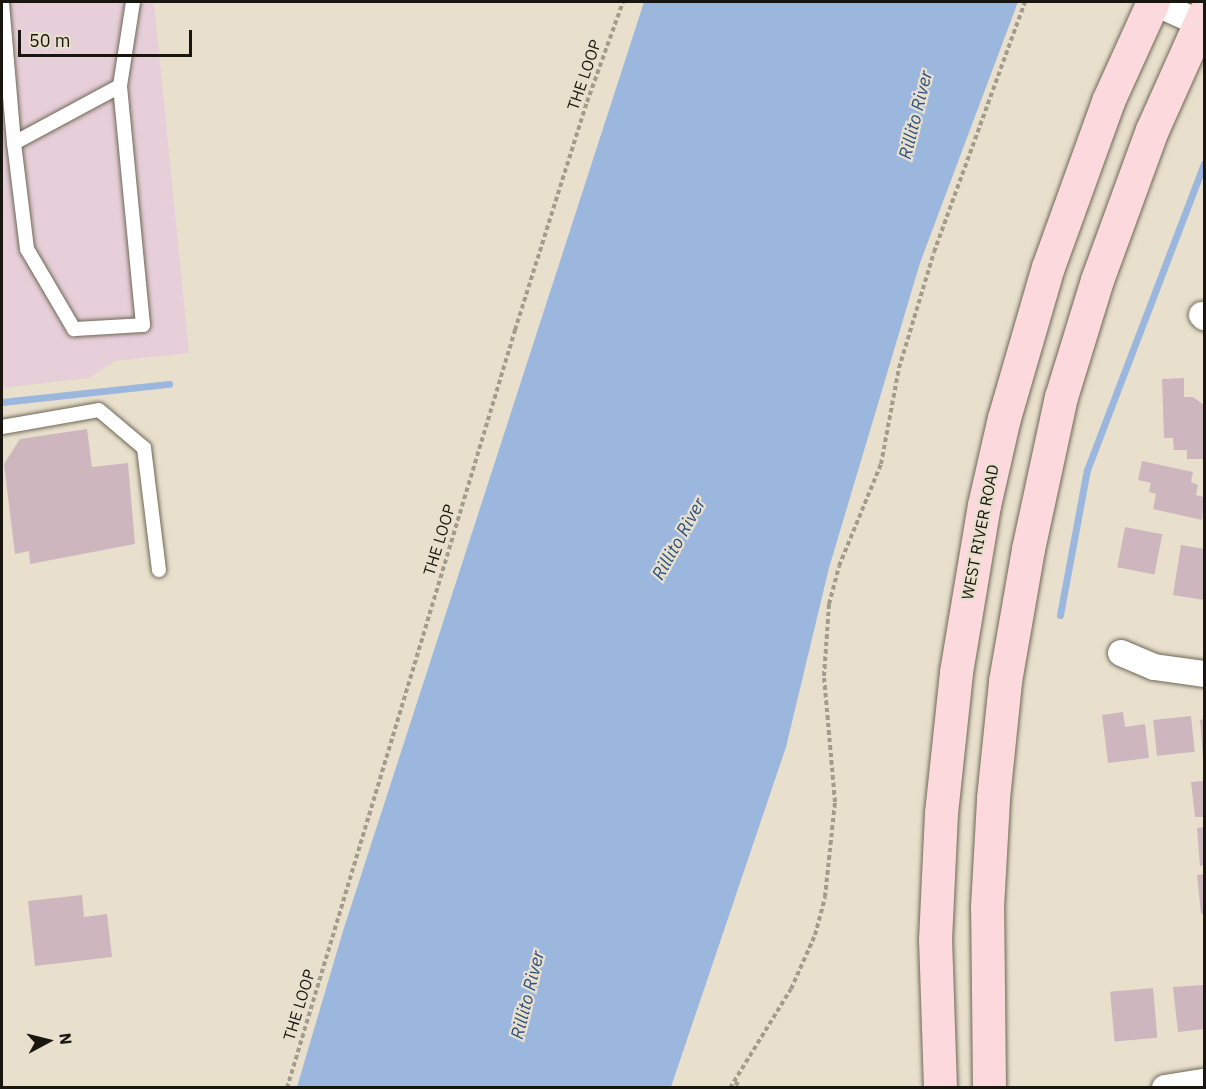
<!DOCTYPE html>
<html>
<head>
<meta charset="utf-8">
<style>
  body { margin:0 }
  #map { position:relative; width:1206px; height:1089px; overflow:hidden; background:#e8e0cd; font-family:"IBM Plex Sans",sans-serif }
  div>[style] { position:absolute }
  [style*='--x'] { left:calc(var(--x)*1px); top:calc(var(--y)*1px); width:calc(var(--w)*1px); rotate:calc(var(--a)*1deg) }
  .industrial>* { inset:0; background:#e7cfd9 }
  .water>* { inset:0; background:#9bb7de }
  .stream>* { height:7px; margin:-3.5px; padding:0 3.5px; transform-origin:3.5px; border-radius:3.5px; background:#9bb7de }
  .building>* { inset:0; background:#cdb6bd; transform-origin:0 0 }
  .path>* { height:4px; margin-top:-2px; transform-origin:0; background:repeating-linear-gradient(90deg,#a39c8d 0 4.5px,transparent 0 7.5px) }
  .roads { filter:drop-shadow(0 0 2px #6f6857) drop-shadow(0 0 2px #6f6857) }
  .service>* { height:14px; margin:-7px; padding:0 7px; transform-origin:7px; border-radius:7px; background:#fff }
  .minor>* { height:26px; margin:-13px; padding:0 13px; transform-origin:13px; border-radius:13px; background:#fff }
  .primary>* { height:33px; margin:-16.5px; padding:0 16.5px; transform-origin:16.5px; border-radius:16.5px; background:#fcd9dd }
  span { translate:-50% -50%; white-space:nowrap; text-align:center; line-height:1.15; -webkit-text-stroke:4.5px #e8e0cd; paint-order:stroke }
  .street-label { font-size:16px; color:#19160f }
  .water-label { font-size:18px; color:#2a5081; font-style:italic }
  .frame { position:absolute; inset:0; border:3px solid #19160f; pointer-events:none }
  .north { position:absolute; left:18px; top:1011px; width:60px; height:60px; -webkit-text-stroke:4px #e8e0cd; paint-order:stroke; rotate:83deg; font-size:16px; font-weight:700; line-height:24px; text-align:center; color:#19160f }
  .north::after { content:''; display:block; margin:auto; width:21px; height:27px; background:#19160f; clip-path:polygon(50% 0,100% 100%,50% 72%,0 100%) }
  .scale { position:absolute; left:18px; top:30px; width:174px; height:27px; box-sizing:border-box; border:3px solid #19160f; border-top:0; padding-left:8px; font-size:18px; line-height:21px; white-space:nowrap; color:#19160f; -webkit-text-stroke:4px #e8e0cd; paint-order:stroke }
</style>
</head>
<body>
<div id="map">
  <div class="industrial">
    <div style="clip-path:polygon(2px 2px,154px 2px,189px 353px,115px 361px,89px 378px,2px 388px)"></div>
  </div>
  <div class="water">
    <div style="clip-path:polygon(644px 2px,1018px 2px,920px 263px,829px 568px,786px 747px,671px 1087px,297px 1087px,343px 931px)"></div>
  </div>
  <div class="stream">
    <div style="--x:2;--y:402;--w:168;--a:-6.2"></div>
    <div style="--x:1060;--y:615;--w:147;--a:-79.5"></div>
    <div style="--x:1087;--y:470;--w:328;--a:-69.1"></div>
  </div>
  <div class="building">
    <div style="clip-path:polygon(1184px 378px,1184px 397px,1193px 397px,1204px 405px,1204px 459px,1187px 459px,1187px 450px,1174px 450px,1173px 438px,1164px 438px,1162px 379px)"></div>
    <div style="clip-path:polygon(87px 429px,92px 467px,128px 463px,135px 544px,30px 564px,29px 551px,15px 554px,4px 464px,20px 439px)"></div>
    <div style="clip-path:polygon(1142px 461px,1193px 472px,1191px 482px,1198px 485px,1196px 495px,1204px 497px,1202px 520px,1153px 509px,1156px 494px,1149px 492px,1151px 483px,1138px 480px)"></div>
    <div style="left:1125px;top:527px;width:38px;height:41px;rotate:11deg"></div>
    <div style="clip-path:polygon(1181px 545px,1204px 549px,1204px 600px,1173px 595px)"></div>
    <div style="clip-path:polygon(1123px 712px,1125px 727px,1145px 724px,1149px 758px,1108px 763px,1102px 715px)"></div>
    <div style="left:1191px;top:716px;width:36px;height:38px;rotate:84deg"></div>
    <div style="clip-path:polygon(1204px 719px,1204px 758px,1203px 758px,1200px 720px)"></div>
    <div style="clip-path:polygon(1204px 781px,1204px 817px,1195px 817px,1191px 782px)"></div>
    <div style="clip-path:polygon(1204px 827px,1204px 865px,1200px 866px,1197px 828px)"></div>
    <div style="clip-path:polygon(1204px 874px,1204px 913px,1201px 914px,1197px 875px)"></div>
    <div style="clip-path:polygon(82px 895px,84px 917px,107px 914px,112px 957px,35px 966px,28px 901px)"></div>
    <div style="clip-path:polygon(1204px 985px,1204px 1029px,1178px 1032px,1173px 987px)"></div>
    <div style="left:1153px;top:988px;width:50px;height:43px;rotate:85deg"></div>
  </div>
  <div class="path">
    <div style="--x:735;--y:1082;--w:9;--a:41"></div>
    <div style="--x:287;--y:1088;--w:792;--a:-73.26"></div>
    <div style="--x:515;--y:330;--w:239;--a:-72.5"></div>
    <div style="--x:587;--y:102;--w:106;--a:-70.2"></div>
    <div style="--x:730;--y:1088;--w:116;--a:-58.4"></div>
    <div style="--x:791;--y:989;--w:59;--a:-66"></div>
    <div style="--x:815;--y:935;--w:39;--a:-75"></div>
    <div style="--x:825;--y:897;--w:96;--a:-84"></div>
    <div style="--x:835;--y:802;--w:126;--a:-95"></div>
    <div style="--x:824;--y:676;--w:72;--a:-86"></div>
    <div style="--x:829;--y:604;--w:39;--a:-75"></div>
    <div style="--x:839;--y:566;--w:110;--a:-67.6"></div>
    <div style="--x:881;--y:464;--w:98;--a:-79.4"></div>
    <div style="--x:899;--y:368;--w:121;--a:-73.2"></div>
    <div style="--x:934;--y:252;--w:266;--a:-70"></div>
  </div>
  <div class="roads">
    <div class="service">
      <div style="--x:2;--y:3;--w:141;--a:85.1"></div>
      <div style="--x:120;--y:86;--w:120;--a:151.7"></div>
      <div style="--x:14;--y:143;--w:107;--a:83"></div>
      <div style="--x:27;--y:249;--w:93;--a:59.6"></div>
      <div style="--x:74;--y:329;--w:69;--a:-3.3"></div>
      <div style="--x:143;--y:325;--w:240;--a:-95.5"></div>
      <div style="--x:120;--y:86;--w:85;--a:-81.2"></div>
      <div style="--x:2;--y:427;--w:98;--a:-9.9"></div>
      <div style="--x:99;--y:410;--w:59;--a:40.2"></div>
      <div style="--x:144;--y:448;--w:123;--a:83"></div>
    </div>
    <div class="minor">
      <div style="--x:1153;--y:2;--w:56;--a:24.3"></div>
      <div style="--x:1202;--y:315;--w:3;--a:45"></div>
      <div style="--x:1121;--y:653;--w:36;--a:23"></div>
      <div style="--x:1154;--y:667;--w:50;--a:8"></div>
      <div style="--x:1165;--y:1088;--w:39;--a:-9"></div>
    </div>
    <div class="primary">
      <div style="--x:940;--y:1088;--w:148;--a:-91.9"></div>
      <div style="--x:935;--y:940;--w:127;--a:-87.3"></div>
      <div style="--x:941;--y:813;--w:142;--a:-83.9"></div>
      <div style="--x:956;--y:672;--w:169;--a:-80.5"></div>
      <div style="--x:984;--y:505;--w:89;--a:-77.1"></div>
      <div style="--x:1004;--y:418;--w:157;--a:-73.8"></div>
      <div style="--x:1048;--y:267;--w:177;--a:-70.1"></div>
      <div style="--x:1108;--y:101;--w:109;--a:-65.6"></div>
      <div style="--x:989;--y:1088;--w:181;--a:-90.6"></div>
      <div style="--x:987;--y:907;--w:109;--a:-86.8"></div>
      <div style="--x:993;--y:798;--w:118;--a:-84.1"></div>
      <div style="--x:1005;--y:681;--w:134;--a:-80.1"></div>
      <div style="--x:1028;--y:549;--w:156;--a:-77.8"></div>
      <div style="--x:1061;--y:397;--w:122;--a:-72.9"></div>
      <div style="--x:1097;--y:280;--w:160;--a:-69.9"></div>
      <div style="--x:1152;--y:130;--w:127;--a:-65.9"></div>
    </div>
  </div>
  <div class="street-label">
    <span style="left:584px;top:75px;rotate:-71deg">THE LOOP</span>
    <span style="left:980px;top:532px;rotate:-79deg">WEST RIVER ROAD</span>
    <span style="left:439px;top:540px;rotate:-73deg">THE LOOP</span>
    <span style="left:299px;top:1005px;rotate:-73deg">THE LOOP</span>
  </div>
  <div class="water-label">
    <span style="left:916px;top:115px;rotate:-76deg">Rillito River</span>
    <span style="left:679px;top:539px;rotate:-61deg">Rillito River</span>
    <span style="left:528px;top:995px;rotate:-76deg">Rillito River</span>
  </div>
  <div class="frame"></div>
  <div class="north">N</div>
  <div class="scale">50 m</div>
</div>
</body>
</html>
